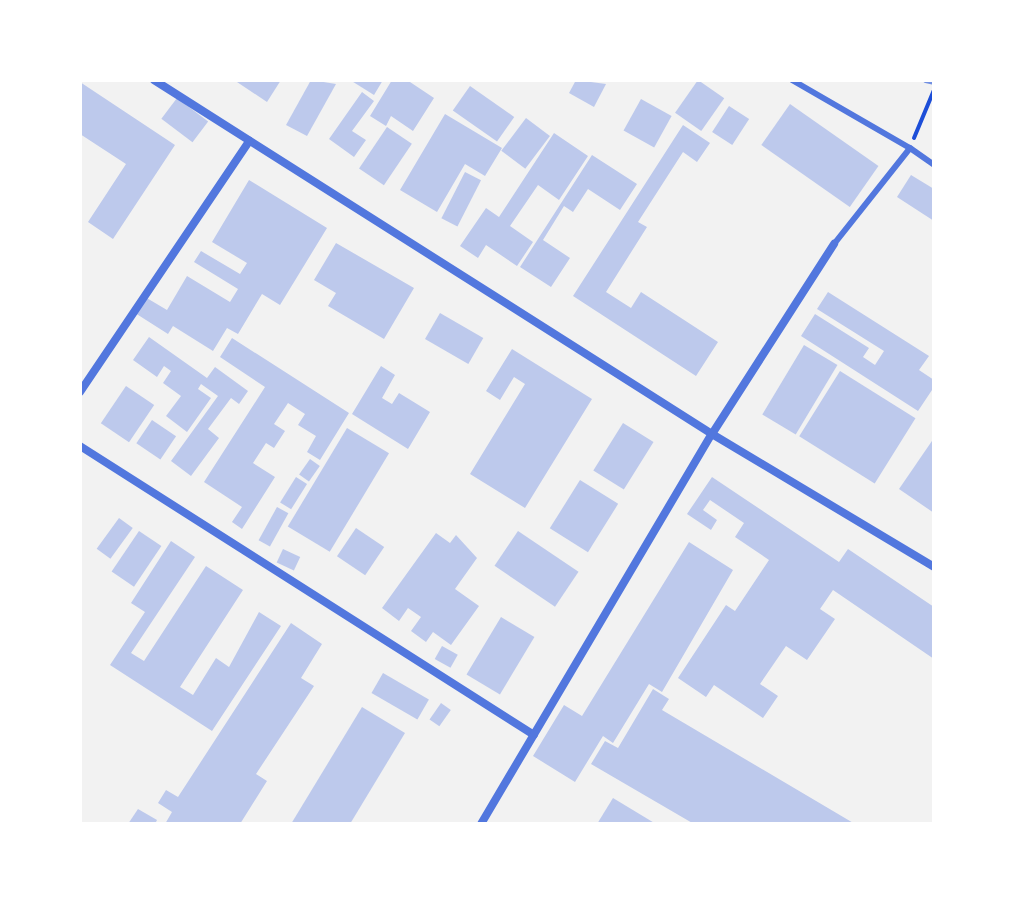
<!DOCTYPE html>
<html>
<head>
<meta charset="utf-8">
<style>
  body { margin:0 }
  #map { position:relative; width:1014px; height:904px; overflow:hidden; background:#f2f2f2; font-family:Helvetica,sans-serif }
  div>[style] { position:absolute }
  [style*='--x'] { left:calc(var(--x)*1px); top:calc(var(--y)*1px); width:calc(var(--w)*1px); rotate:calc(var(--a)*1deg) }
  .building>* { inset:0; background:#bdc9ec; transform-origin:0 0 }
  .path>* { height:4px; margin:-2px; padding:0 2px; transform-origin:2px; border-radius:2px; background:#1d4ed8 }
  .service>* { height:6px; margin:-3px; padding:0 3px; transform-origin:3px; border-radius:3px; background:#5277de }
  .minor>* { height:8px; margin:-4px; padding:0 4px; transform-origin:4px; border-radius:4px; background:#5277de }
  .rail>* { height:6px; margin:-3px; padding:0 3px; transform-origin:3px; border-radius:3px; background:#7290e2 }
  span { translate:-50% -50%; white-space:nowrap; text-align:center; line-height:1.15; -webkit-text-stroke:7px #fff; paint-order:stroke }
  .frame { position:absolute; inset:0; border:82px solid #fff; pointer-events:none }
</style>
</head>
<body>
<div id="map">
  <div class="building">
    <div style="clip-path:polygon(234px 80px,281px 80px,267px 102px)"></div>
    <div style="clip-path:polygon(311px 80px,336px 84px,307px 136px,286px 125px)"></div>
    <div style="clip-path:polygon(350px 80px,383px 80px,374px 95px)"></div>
    <div style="clip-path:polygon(392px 80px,407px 80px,434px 98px,413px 131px,391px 116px,386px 126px,370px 116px)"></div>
    <div style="clip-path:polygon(576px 80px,606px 84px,594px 107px,569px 93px)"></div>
    <div style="left:698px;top:80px;width:32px;height:40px;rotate:35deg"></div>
    <div style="clip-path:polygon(80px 82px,175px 145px,113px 239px,88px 222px,126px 164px,80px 134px)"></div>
    <div style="left:470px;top:86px;width:54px;height:30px;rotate:35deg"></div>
    <div style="clip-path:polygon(362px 92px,374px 101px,352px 131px,366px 140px,354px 157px,329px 139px)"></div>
    <div style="left:177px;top:98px;width:39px;height:26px;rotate:37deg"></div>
    <div style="left:641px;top:99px;width:35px;height:36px;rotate:29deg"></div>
    <div style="left:790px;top:104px;width:108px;height:50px;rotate:35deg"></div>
    <div style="left:729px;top:106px;width:24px;height:31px;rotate:33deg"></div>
    <div style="clip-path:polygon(445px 114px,502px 148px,485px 176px,465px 164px,437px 212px,400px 190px)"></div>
    <div style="left:526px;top:118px;width:30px;height:41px;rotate:37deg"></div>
    <div style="clip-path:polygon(683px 125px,710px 143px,697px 162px,683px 152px,638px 222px,647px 227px,606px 292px,631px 308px,641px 292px,718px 342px,696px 376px,573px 296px)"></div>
    <div style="left:387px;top:127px;width:30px;height:50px;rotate:34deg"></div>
    <div style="clip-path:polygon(554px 133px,588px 156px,559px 200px,538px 185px,510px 226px,533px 242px,517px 266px,486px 245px,478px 258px,460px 246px,486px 208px,499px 217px)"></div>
    <div style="clip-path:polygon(592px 155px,637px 184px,620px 210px,588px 189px,573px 212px,564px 206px,543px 240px,570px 258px,551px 287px,520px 267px)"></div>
    <div style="left:465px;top:172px;width:18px;height:52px;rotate:27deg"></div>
    <div style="clip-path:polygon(911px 175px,934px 189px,934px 221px,897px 197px)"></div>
    <div style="clip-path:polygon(249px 180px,327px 228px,280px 305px,262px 294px,238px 334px,227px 328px,213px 351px,173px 326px,168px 334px,135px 313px,145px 297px,167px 310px,187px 276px,230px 302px,238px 289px,194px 262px,201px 251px,240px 274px,247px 263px,212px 242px)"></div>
    <div style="clip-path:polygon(336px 243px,414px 288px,384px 339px,328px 306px,336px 293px,314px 280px)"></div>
    <div style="clip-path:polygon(828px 292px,929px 356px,919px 370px,934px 380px,934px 387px,918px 411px,801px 336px,815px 314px,869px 348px,863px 357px,875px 365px,884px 351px,817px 309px)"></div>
    <div style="left:440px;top:313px;width:50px;height:30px;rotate:30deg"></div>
    <div style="clip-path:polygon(149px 337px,207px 378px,215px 367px,248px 391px,239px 404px,231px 398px,208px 429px,219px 438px,191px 476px,171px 461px,218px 396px,201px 384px,198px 389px,211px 398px,187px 432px,166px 416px,181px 396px,163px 383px,171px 371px,164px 366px,157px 377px,133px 360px)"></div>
    <div style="clip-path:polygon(232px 338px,349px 413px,320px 460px,307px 452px,316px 436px,298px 425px,305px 414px,288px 403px,274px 424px,285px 431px,274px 448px,266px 443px,253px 463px,275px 477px,242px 529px,232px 522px,242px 507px,204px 482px,265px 387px,220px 357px)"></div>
    <div style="left:804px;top:345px;width:39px;height:81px;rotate:31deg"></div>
    <div style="clip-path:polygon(512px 349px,592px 399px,525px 508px,470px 474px,525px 384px,514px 377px,500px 400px,486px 391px)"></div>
    <div style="clip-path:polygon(381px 366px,395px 375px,382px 398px,392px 404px,399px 393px,430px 412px,408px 449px,352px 414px)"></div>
    <div style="left:840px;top:371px;width:89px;height:77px;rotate:32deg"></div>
    <div style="left:126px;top:386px;width:34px;height:45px;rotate:34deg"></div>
    <div style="left:152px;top:420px;width:29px;height:28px;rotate:34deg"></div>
    <div style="left:623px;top:423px;width:36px;height:56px;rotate:32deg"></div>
    <div style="left:347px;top:428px;width:49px;height:115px;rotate:31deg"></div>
    <div style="clip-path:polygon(934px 438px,934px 513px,899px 489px)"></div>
    <div style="left:310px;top:459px;width:12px;height:19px;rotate:35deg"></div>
    <div style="left:296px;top:477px;width:13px;height:30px;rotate:32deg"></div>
    <div style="clip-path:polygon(712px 477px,839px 562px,848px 549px,934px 607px,934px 659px,833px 590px,820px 609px,835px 619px,807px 660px,786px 646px,760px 684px,778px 696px,763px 718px,714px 685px,706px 697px,678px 678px,726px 605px,735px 611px,769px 560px,735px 537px,744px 523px,710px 500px,703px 510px,717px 520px,711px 530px,687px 514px)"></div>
    <div style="left:580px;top:480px;width:45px;height:57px;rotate:32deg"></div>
    <div style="left:277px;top:507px;width:13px;height:38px;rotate:29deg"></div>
    <div style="left:119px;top:518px;width:17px;height:38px;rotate:36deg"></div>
    <div style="left:356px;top:528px;width:34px;height:34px;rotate:34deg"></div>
    <div style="left:139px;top:531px;width:27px;height:49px;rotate:34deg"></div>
    <div style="left:518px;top:531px;width:73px;height:42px;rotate:34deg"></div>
    <div style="clip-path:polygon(436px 533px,450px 543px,456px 535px,477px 558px,455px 589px,479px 606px,451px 645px,433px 632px,426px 642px,411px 631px,421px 617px,408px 608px,399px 621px,382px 608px)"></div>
    <div style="clip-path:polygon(171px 541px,195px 557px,131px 653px,144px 661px,206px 566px,243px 590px,180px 687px,193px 695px,216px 658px,229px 667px,259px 612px,281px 626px,212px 731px,110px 665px,145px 612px,131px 603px)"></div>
    <div style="clip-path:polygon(689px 542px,733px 570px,662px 692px,649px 684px,613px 743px,603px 736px,575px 782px,533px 756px,564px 705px,582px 716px)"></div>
    <div style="left:283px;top:549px;width:19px;height:15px;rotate:25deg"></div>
    <div style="left:501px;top:617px;width:39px;height:67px;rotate:31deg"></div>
    <div style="clip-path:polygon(291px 623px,322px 644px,301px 678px,314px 686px,256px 774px,267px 781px,240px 824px,165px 824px,172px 812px,158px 803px,166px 790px,178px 797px)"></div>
    <div style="left:442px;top:646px;width:18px;height:15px;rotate:29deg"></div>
    <div style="left:383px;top:673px;width:53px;height:23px;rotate:30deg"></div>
    <div style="clip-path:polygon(653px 689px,669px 699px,662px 710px,855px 824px,694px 824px,591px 764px,605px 741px,618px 748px)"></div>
    <div style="left:441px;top:703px;width:12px;height:20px;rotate:35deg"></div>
    <div style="clip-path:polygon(362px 707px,405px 733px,350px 824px,291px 824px)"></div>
    <div style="clip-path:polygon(613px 798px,656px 824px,597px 824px)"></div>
    <div style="clip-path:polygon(138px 809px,157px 820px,155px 824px,128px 824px)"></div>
  </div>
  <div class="path">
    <div style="--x:914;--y:138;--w:52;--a:-67.4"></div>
  </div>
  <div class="service">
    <div style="--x:792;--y:80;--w:136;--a:30"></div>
    <div style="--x:834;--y:244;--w:122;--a:-51.6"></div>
    <div style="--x:910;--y:148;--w:29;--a:35"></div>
  </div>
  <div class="minor">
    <div style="--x:154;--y:80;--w:661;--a:32.39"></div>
    <div style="--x:712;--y:434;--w:259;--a:30.9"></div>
    <div style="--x:80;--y:392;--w:303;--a:-56"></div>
    <div style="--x:80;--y:446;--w:538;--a:32.48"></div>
    <div style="--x:481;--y:824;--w:453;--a:-59.4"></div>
    <div style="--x:712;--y:434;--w:226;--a:-57.3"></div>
  </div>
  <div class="rail">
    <div style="--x:926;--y:80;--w:8;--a:14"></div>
  </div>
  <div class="frame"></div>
</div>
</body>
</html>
